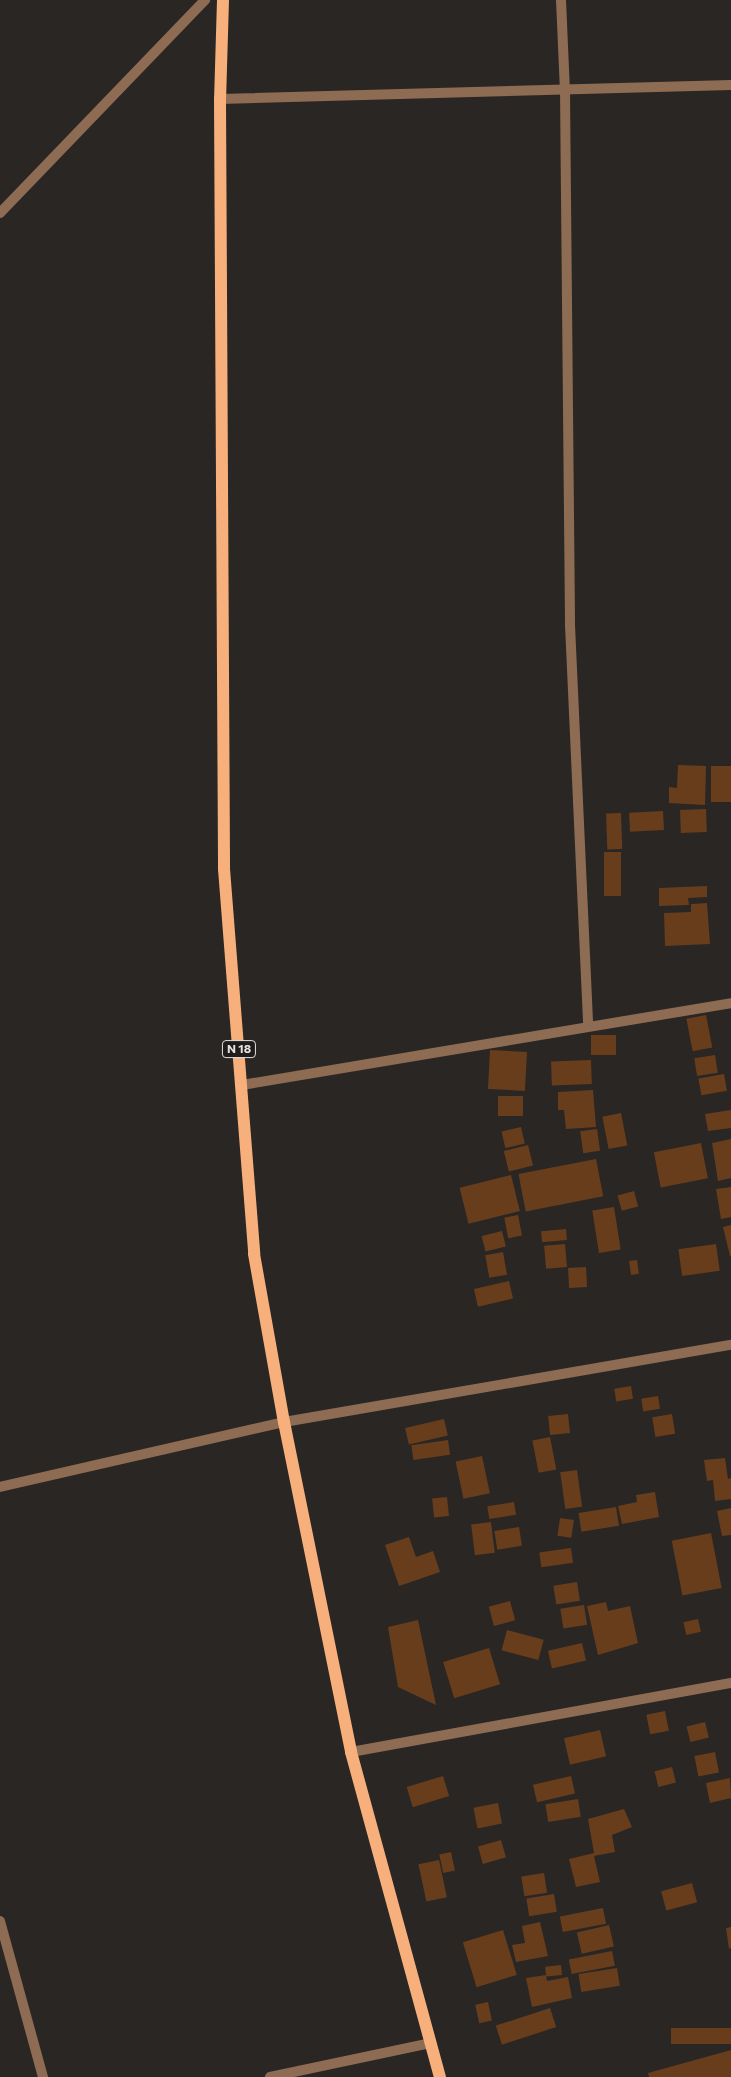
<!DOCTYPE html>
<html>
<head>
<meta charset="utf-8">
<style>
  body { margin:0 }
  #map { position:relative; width:731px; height:2077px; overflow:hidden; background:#292624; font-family:Commissioner,sans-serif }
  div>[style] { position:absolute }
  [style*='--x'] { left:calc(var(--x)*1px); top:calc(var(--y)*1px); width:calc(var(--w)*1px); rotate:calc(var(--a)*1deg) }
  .building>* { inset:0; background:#683d1c; transform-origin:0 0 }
  .minor>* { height:10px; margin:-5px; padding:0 5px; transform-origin:5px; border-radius:5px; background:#8e6b53 }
  .primary>* { height:12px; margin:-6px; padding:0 6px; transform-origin:6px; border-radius:6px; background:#f7b07b }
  span { translate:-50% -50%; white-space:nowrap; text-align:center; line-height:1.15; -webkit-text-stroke:5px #1f1c1b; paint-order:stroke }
  .shield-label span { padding:1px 4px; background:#1f1c1b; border:1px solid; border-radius:4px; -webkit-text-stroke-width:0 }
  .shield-label { font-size:12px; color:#e5e4e3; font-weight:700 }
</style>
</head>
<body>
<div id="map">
  <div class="building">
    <div style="clip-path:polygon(678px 765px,706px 766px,705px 805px,669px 803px,669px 787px,677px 788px)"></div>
    <div style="left:731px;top:766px;width:36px;height:20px;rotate:90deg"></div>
    <div style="left:706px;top:809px;width:23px;height:26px;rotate:88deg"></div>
    <div style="left:663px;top:811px;width:19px;height:34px;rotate:87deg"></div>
    <div style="left:621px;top:813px;width:36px;height:15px;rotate:88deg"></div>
    <div style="left:604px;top:852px;width:17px;height:44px"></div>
    <div style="clip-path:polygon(707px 886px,707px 897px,688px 898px,689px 905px,659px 906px,659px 888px)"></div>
    <div style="clip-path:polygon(707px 903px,710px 944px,665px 946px,664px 913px,691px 912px,691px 904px)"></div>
    <div style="left:706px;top:1015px;width:33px;height:20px;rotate:79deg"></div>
    <div style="left:591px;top:1035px;width:25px;height:20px"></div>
    <div style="left:490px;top:1050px;width:37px;height:39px;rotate:3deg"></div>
    <div style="left:715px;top:1055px;width:18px;height:21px;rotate:81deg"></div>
    <div style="left:591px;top:1060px;width:24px;height:40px;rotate:88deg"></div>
    <div style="left:724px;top:1074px;width:17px;height:26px;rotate:80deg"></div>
    <div style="clip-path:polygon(593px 1090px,596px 1127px,566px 1129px,564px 1110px,558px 1110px,558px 1092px)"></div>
    <div style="left:498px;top:1096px;width:25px;height:20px"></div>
    <div style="clip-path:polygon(731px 1110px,731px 1128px,708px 1131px,705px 1114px)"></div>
    <div style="left:621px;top:1113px;width:33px;height:19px;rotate:79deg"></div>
    <div style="left:521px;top:1127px;width:17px;height:20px;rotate:77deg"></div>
    <div style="left:597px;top:1129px;width:22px;height:17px;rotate:82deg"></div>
    <div style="clip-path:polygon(731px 1139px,731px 1178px,718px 1181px,712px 1143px)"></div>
    <div style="left:701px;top:1143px;width:36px;height:48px;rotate:79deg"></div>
    <div style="left:528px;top:1145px;width:21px;height:25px;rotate:76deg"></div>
    <div style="left:596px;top:1159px;width:38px;height:79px;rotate:79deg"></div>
    <div style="left:511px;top:1175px;width:37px;height:53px;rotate:76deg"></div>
    <div style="clip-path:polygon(731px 1187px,731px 1217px,721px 1219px,716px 1189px)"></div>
    <div style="left:634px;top:1191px;width:16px;height:17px;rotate:75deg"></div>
    <div style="left:614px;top:1207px;width:43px;height:22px;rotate:81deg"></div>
    <div style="left:518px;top:1215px;width:21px;height:14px;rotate:79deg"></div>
    <div style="clip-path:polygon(731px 1225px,731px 1256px,730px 1256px,723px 1227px)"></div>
    <div style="left:566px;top:1229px;width:11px;height:25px;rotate:85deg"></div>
    <div style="left:502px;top:1231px;width:16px;height:21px;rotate:76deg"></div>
    <div style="left:565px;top:1244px;width:23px;height:21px;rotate:85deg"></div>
    <div style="left:716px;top:1244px;width:27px;height:38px;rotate:82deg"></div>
    <div style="left:503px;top:1252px;width:23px;height:18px;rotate:80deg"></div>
    <div style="left:637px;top:1260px;width:14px;height:8px;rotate:82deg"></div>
    <div style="left:586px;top:1267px;width:20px;height:18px;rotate:87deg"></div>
    <div style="left:509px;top:1281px;width:18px;height:36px;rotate:77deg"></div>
    <div style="left:631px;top:1386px;width:13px;height:17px;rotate:81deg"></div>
    <div style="left:658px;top:1396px;width:13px;height:17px;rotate:81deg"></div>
    <div style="left:568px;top:1414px;width:19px;height:20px;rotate:84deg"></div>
    <div style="left:672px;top:1414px;width:20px;height:20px;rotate:81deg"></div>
    <div style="left:444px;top:1419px;width:17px;height:40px;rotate:77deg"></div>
    <div style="left:550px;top:1437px;width:33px;height:18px;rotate:79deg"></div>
    <div style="left:448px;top:1440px;width:15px;height:37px;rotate:82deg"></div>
    <div style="left:482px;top:1456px;width:38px;height:27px;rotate:78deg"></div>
    <div style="clip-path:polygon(725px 1458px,728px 1479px,731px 1478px,731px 1499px,715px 1501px,713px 1480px,707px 1481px,704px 1460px)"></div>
    <div style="left:577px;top:1470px;width:37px;height:17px;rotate:82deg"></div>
    <div style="clip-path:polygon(655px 1492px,659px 1517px,622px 1524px,618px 1506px,637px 1502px,636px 1495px)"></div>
    <div style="left:447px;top:1497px;width:19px;height:15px;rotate:84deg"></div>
    <div style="left:514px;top:1502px;width:13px;height:27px;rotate:81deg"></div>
    <div style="left:616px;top:1507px;width:19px;height:38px;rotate:81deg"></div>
    <div style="clip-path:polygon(731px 1508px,731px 1535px,722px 1536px,717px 1511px)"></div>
    <div style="left:560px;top:1518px;width:14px;height:18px;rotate:8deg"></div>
    <div style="left:491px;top:1522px;width:31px;height:20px;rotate:83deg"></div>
    <div style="left:519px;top:1527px;width:19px;height:25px;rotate:81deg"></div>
    <div style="left:711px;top:1533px;width:56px;height:40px;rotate:79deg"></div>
    <div style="clip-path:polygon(409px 1537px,416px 1557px,433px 1551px,440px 1572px,399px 1586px,385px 1545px)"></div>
    <div style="left:571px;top:1548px;width:15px;height:32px;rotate:82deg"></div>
    <div style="left:577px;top:1582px;width:19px;height:24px;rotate:81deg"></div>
    <div style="left:510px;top:1601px;width:20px;height:22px;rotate:75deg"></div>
    <div style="clip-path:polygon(606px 1602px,608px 1611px,630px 1606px,638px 1643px,598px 1655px,587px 1606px)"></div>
    <div style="left:584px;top:1605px;width:20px;height:24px;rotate:81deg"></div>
    <div style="left:698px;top:1619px;width:13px;height:15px;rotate:77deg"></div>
    <div style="clip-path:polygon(418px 1620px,436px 1705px,398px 1687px,388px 1627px)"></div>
    <div style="left:507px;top:1630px;width:38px;height:21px;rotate:15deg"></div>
    <div style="left:582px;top:1643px;width:18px;height:35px;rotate:77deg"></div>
    <div style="left:489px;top:1648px;width:38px;height:48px;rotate:73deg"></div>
    <div style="left:665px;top:1711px;width:20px;height:19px;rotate:79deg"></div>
    <div style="left:705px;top:1722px;width:16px;height:19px;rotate:76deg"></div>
    <div style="left:600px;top:1730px;width:27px;height:37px;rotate:77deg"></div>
    <div style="left:715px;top:1752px;width:21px;height:21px;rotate:79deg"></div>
    <div style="left:672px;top:1767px;width:16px;height:18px;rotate:76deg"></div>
    <div style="left:443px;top:1776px;width:21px;height:38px;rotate:73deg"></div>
    <div style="left:571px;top:1776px;width:18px;height:39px;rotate:77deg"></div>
    <div style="clip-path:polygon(730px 1778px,731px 1798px,710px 1803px,706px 1783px)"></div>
    <div style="left:578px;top:1799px;width:18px;height:33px;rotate:81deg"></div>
    <div style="left:498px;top:1803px;width:21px;height:25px;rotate:79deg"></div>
    <div style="clip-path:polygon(624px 1809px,632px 1827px,612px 1835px,615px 1852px,594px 1856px,600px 1882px,576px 1887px,569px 1859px,594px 1853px,588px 1819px)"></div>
    <div style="left:501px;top:1840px;width:18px;height:24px;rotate:74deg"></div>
    <div style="left:451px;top:1852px;width:19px;height:12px;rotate:78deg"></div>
    <div style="left:439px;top:1860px;width:38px;height:21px;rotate:78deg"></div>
    <div style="left:544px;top:1873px;width:20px;height:23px;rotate:81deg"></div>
    <div style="left:692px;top:1883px;width:20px;height:32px;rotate:75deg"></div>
    <div style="left:554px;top:1894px;width:18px;height:28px;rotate:81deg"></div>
    <div style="left:603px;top:1908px;width:16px;height:44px;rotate:79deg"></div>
    <div style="clip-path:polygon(540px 1922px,548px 1956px,516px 1962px,512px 1945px,525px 1943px,522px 1926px)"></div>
    <div style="left:609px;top:1925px;width:22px;height:33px;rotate:77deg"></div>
    <div style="clip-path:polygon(731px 1927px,731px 1948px,729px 1949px,726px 1928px)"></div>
    <div style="left:503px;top:1930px;width:47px;height:42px;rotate:73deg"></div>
    <div style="left:612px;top:1951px;width:15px;height:44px;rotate:79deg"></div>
    <div style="left:561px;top:1965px;width:10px;height:16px;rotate:84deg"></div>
    <div style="left:617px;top:1968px;width:18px;height:39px;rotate:81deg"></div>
    <div style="clip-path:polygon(546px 1975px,547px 1981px,568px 1977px,572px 1998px,532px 2007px,526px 1978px)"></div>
    <div style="left:488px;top:2002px;width:19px;height:13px;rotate:78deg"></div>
    <div style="left:550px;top:2008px;width:20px;height:57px;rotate:72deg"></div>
    <div style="left:731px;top:2028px;width:16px;height:60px;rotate:90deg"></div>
    <div style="clip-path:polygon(731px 2050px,731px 2077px,649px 2077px,648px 2073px)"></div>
  </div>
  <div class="minor">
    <div style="--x:561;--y:0;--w:91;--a:87.5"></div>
    <div style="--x:565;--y:91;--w:534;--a:89.46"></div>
    <div style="--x:570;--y:625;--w:401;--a:87.4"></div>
    <div style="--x:220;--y:99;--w:511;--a:-1.57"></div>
    <div style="--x:0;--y:213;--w:296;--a:-46.1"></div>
    <div style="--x:242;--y:1085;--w:496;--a:-9.5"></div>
    <div style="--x:0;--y:1487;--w:291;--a:-12.9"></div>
    <div style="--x:284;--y:1422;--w:454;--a:-9.8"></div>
    <div style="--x:351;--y:1752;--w:386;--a:-10.3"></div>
    <div style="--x:0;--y:1921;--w:162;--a:74.6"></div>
    <div style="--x:270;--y:2077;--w:165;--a:-11.9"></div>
  </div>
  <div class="primary">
    <div style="--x:223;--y:0;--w:99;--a:91.7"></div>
    <div style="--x:220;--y:99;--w:770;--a:89.7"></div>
    <div style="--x:224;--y:869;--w:386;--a:85.5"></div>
    <div style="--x:254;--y:1254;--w:171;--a:79.9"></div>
    <div style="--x:284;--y:1422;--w:337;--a:78.5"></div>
    <div style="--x:351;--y:1752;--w:337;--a:74.7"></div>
  </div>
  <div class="shield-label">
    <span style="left:239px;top:1049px">N 18</span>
  </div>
</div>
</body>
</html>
